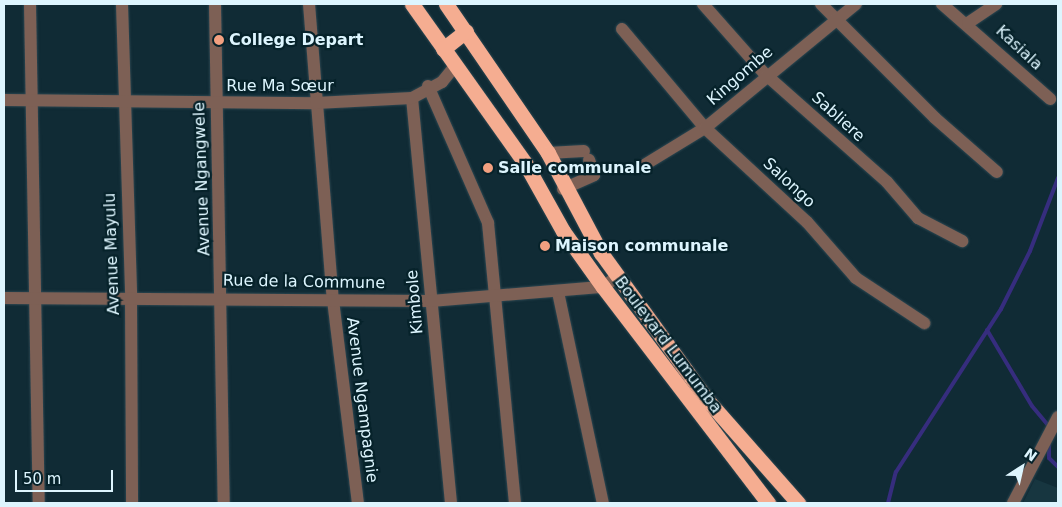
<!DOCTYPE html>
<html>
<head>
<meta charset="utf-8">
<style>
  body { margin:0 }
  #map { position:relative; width:1062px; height:507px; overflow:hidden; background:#102b35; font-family:"DejaVu Sans",sans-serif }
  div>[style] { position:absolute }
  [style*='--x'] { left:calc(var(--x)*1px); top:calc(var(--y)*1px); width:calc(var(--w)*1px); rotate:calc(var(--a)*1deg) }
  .built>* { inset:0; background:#173640 }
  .stream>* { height:4px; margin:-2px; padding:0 2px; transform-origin:2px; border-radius:2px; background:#362d7e }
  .roads { filter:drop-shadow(0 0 1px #2d4751) drop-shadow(0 0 1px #2d4751) }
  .minor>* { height:12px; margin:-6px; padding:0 6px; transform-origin:6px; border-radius:6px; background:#7d6055 }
  .highway>* { height:15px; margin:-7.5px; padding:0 7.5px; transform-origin:7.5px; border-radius:7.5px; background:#f5ad91 }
  .dots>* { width:14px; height:14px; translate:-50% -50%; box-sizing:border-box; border:2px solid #06222a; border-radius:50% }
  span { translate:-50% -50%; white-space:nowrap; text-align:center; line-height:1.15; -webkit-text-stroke:4.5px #06222a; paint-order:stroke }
  .poi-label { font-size:16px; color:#ddf5fe; font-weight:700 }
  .left { translate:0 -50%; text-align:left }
  .street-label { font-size:16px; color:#ddf5fe }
  .frame { position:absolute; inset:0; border:5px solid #ddf5fe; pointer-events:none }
  .north { position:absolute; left:997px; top:442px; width:50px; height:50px; -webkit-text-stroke:4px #06222a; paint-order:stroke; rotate:35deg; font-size:14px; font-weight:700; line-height:20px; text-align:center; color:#ddf5fe }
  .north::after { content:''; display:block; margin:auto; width:18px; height:22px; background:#ddf5fe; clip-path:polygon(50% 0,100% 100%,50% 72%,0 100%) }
  .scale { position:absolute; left:15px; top:470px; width:98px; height:22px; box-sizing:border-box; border:2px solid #ddf5fe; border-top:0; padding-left:6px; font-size:15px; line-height:18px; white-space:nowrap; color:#ddf5fe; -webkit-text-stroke:4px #06222a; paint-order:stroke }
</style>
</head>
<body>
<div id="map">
  <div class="built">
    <div style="clip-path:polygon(1035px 479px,1058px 488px,1058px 503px,1023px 503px)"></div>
  </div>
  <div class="stream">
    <div style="--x:987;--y:330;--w:88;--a:59.4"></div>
    <div style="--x:1032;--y:406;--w:26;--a:50"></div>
    <div style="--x:1049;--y:443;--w:15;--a:90"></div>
    <div style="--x:1049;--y:458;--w:13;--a:45"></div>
    <div style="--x:888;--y:503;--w:32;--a:-76"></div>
    <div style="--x:896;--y:472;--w:194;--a:-57.2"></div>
    <div style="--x:1001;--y:309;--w:65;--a:-63.4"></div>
    <div style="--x:1030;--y:251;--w:78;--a:-69"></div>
  </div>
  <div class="roads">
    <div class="minor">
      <div style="--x:30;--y:4;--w:499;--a:89"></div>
      <div style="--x:122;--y:4;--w:294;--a:88.2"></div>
      <div style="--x:131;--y:298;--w:205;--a:89.7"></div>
      <div style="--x:215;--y:4;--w:499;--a:89"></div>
      <div style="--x:309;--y:4;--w:297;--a:85.4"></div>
      <div style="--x:333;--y:300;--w:205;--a:83"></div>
      <div style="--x:703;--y:4;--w:94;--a:48.5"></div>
      <div style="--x:765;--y:74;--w:163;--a:41.5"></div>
      <div style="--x:887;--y:182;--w:48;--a:49.3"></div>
      <div style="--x:918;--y:218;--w:50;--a:27.6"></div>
      <div style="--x:821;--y:4;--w:161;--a:45"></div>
      <div style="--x:935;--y:118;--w:82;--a:41.1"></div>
      <div style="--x:942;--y:4;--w:144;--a:41.3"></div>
      <div style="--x:968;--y:23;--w:34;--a:-34"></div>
      <div style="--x:622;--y:29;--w:129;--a:50"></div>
      <div style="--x:705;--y:128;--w:139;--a:42.7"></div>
      <div style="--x:807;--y:222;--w:74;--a:48.8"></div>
      <div style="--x:856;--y:278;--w:82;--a:33.5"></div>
      <div style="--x:428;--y:86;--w:150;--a:66.3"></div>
      <div style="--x:488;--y:223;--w:281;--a:84.5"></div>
      <div style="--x:412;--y:98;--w:407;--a:84.5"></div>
      <div style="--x:4;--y:100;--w:312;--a:0.6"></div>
      <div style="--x:316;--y:103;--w:96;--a:-3"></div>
      <div style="--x:412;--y:98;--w:34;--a:-28"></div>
      <div style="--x:442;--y:82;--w:21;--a:-51"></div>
      <div style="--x:548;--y:153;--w:36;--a:-3"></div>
      <div style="--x:641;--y:167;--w:75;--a:-31.4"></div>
      <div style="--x:705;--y:128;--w:195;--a:-39.4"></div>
      <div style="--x:563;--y:189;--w:34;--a:-24"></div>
      <div style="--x:594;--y:175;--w:16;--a:-108"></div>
      <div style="--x:558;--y:292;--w:216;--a:78"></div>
      <div style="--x:4;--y:298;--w:427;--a:0.4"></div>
      <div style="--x:431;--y:301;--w:173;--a:-4.7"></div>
      <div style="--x:603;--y:287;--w:19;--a:-36"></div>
      <div style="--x:1013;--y:503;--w:97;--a:-62.4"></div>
    </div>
    <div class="highway">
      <div style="--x:412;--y:4;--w:195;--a:54.6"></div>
      <div style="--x:525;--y:163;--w:78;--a:60.8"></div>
      <div style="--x:563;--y:231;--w:69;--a:54.5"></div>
      <div style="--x:603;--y:287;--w:272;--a:52.6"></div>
      <div style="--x:446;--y:4;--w:181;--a:55.6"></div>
      <div style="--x:548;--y:153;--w:113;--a:62.1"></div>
      <div style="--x:601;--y:253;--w:184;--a:54.1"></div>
      <div style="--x:709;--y:402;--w:135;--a:48.6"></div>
      <div style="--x:443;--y:49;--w:29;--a:-38"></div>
    </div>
  </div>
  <div class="dots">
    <div style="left:219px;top:40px;background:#f2a080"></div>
    <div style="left:488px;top:168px;background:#f2a080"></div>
    <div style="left:545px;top:246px;background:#f2a080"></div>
  </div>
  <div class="poi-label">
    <span class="left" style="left:229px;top:40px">College Depart</span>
    <span class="left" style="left:498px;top:168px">Salle communale</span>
    <span class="left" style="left:555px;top:246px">Maison communale</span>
  </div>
  <div class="street-label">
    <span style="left:1019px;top:48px;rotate:43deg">Kasiala</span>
    <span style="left:740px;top:76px;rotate:-41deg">Kingombe</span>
    <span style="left:280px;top:86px">Rue Ma Sœur</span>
    <span style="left:838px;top:117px;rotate:42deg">Sabliere</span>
    <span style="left:202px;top:179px;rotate:-92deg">Avenue Ngangwele</span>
    <span style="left:789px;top:183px;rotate:43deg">Salongo</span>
    <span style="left:112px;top:254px;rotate:-92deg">Avenue Mayulu</span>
    <span style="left:304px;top:282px;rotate:1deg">Rue de la Commune</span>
    <span style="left:415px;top:302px;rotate:-95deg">Kimbole</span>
    <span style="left:668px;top:345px;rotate:53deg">Boulevard Lumumba</span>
    <span style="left:362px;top:400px;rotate:83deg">Avenue Ngampagnie</span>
  </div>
  <div class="frame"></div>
  <div class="north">N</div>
  <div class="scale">50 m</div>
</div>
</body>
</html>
